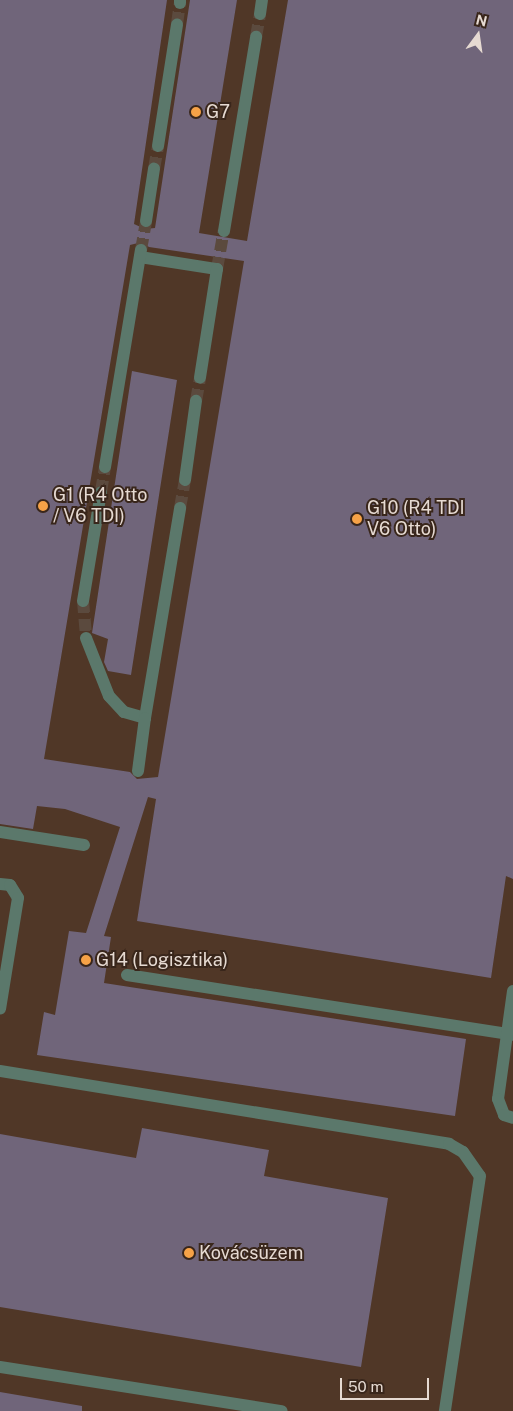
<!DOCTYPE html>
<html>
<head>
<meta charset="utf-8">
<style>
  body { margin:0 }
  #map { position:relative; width:513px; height:1411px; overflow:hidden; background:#433024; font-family:"Public Sans",sans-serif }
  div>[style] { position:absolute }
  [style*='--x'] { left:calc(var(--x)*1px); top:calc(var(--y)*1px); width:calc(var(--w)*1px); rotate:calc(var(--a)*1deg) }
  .built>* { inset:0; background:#503727; transform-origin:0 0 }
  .building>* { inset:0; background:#70657a }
  .minor-tunnel>* { height:12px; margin-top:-6px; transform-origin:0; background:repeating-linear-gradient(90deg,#5b4a3e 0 12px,transparent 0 18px) }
  .minor>* { height:12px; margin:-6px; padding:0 6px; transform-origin:6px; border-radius:6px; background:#5b786b }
  .dots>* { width:14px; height:14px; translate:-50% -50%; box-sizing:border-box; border:2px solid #39261b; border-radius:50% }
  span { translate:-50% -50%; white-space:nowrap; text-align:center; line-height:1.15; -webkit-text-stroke:4px #39261b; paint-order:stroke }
  .poi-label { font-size:18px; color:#e6dad2 }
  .left { translate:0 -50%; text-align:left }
  .north { position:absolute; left:453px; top:10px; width:50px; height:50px; -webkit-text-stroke:4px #39261b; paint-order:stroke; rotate:14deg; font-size:14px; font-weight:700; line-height:20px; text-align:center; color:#e6dad2 }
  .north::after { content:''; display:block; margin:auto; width:18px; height:22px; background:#e6dad2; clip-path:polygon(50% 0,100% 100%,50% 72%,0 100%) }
  .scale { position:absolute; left:340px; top:1378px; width:89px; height:22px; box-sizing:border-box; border:2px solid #e6dad2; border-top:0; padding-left:6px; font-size:15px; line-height:18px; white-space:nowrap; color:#e6dad2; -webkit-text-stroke:4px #39261b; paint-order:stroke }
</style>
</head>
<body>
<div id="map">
  <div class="built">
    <div style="left:0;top:0;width:513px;height:1411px"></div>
  </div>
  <div class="building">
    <div style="clip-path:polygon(evenodd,0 0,167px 0,134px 224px,145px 229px,155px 228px,190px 0,237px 0,199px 233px,247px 241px,288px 0,513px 0,513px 879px,506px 876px,491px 978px,137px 921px,156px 799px,148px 797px,104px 936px,111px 937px,104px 983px,466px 1039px,455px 1116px,37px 1055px,44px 1012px,55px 1015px,69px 931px,86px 933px,120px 827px,65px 809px,37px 806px,33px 829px,0 824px,0 0,142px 242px,149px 247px,244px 261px,158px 777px,137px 779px,130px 772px,44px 759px,130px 245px,142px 242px)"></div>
    <div style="clip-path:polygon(132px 371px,177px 380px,131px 675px,108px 671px,104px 662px,108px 639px,92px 633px)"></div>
    <div style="clip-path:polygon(142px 1128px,269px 1150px,264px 1176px,388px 1198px,361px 1367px,0 1307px,0 1134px,136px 1158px)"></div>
    <div style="clip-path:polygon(0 1392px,82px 1406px,82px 1411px,0 1411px)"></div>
  </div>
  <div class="minor-tunnel">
    <div style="--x:177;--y:24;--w:21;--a:-82"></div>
    <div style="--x:256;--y:37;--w:23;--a:-80"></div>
    <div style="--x:154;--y:169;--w:23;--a:-80"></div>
    <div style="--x:141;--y:250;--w:29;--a:-80"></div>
    <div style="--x:217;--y:269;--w:39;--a:-80"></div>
    <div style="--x:196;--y:401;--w:23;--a:-80"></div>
    <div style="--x:101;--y:492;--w:25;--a:-81"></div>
    <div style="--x:180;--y:508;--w:28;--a:-80"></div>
    <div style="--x:83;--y:601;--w:37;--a:85"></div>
  </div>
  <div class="minor">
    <div style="--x:180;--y:3;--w:3;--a:-90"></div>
    <div style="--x:260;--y:14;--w:14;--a:-82"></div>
    <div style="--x:158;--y:146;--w:123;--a:-81.1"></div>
    <div style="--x:146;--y:221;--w:53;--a:-81.3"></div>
    <div style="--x:224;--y:231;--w:197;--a:-80.6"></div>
    <div style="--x:140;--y:257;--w:78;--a:8.9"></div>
    <div style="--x:217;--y:269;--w:110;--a:98.9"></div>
    <div style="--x:105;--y:467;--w:220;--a:-80.6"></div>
    <div style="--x:185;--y:480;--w:80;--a:-82.1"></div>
    <div style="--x:83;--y:601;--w:110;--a:-80.6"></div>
    <div style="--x:86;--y:638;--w:62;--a:68.4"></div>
    <div style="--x:109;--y:696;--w:22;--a:47"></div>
    <div style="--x:124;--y:712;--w:22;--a:16"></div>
    <div style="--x:145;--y:718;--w:213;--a:-80.5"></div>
    <div style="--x:138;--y:771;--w:53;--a:-82.5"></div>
    <div style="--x:0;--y:832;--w:85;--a:8.8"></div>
    <div style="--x:0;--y:884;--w:10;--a:6"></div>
    <div style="--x:10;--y:885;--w:15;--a:58"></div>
    <div style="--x:18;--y:898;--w:112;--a:99.2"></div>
    <div style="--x:127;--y:975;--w:391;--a:8.8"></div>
    <div style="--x:513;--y:991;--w:109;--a:97.9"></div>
    <div style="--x:498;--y:1099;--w:17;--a:69"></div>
    <div style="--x:504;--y:1115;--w:9;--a:18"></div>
    <div style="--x:0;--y:1071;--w:455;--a:9.2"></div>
    <div style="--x:449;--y:1144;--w:16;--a:30"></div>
    <div style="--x:463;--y:1152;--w:29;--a:55"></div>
    <div style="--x:480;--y:1176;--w:238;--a:98.5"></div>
    <div style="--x:0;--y:1367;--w:285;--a:8.9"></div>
  </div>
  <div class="dots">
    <div style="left:196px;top:112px;background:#f6a247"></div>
    <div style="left:43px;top:506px;background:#f6a247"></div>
    <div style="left:357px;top:519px;background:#f6a247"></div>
    <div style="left:86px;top:960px;background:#f6a247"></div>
    <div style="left:189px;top:1253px;background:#f6a247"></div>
  </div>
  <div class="poi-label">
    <span class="left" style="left:206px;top:112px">G7</span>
    <span class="left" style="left:53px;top:506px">G1 (R4 Otto<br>/ V6 TDI)</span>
    <span class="left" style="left:367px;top:519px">G10 (R4 TDI<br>V6 Otto)</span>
    <span class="left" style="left:96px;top:960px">G14 (Logisztika)</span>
    <span class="left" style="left:199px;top:1253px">Kovácsüzem</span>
  </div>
  <div class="north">N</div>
  <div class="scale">50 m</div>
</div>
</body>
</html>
